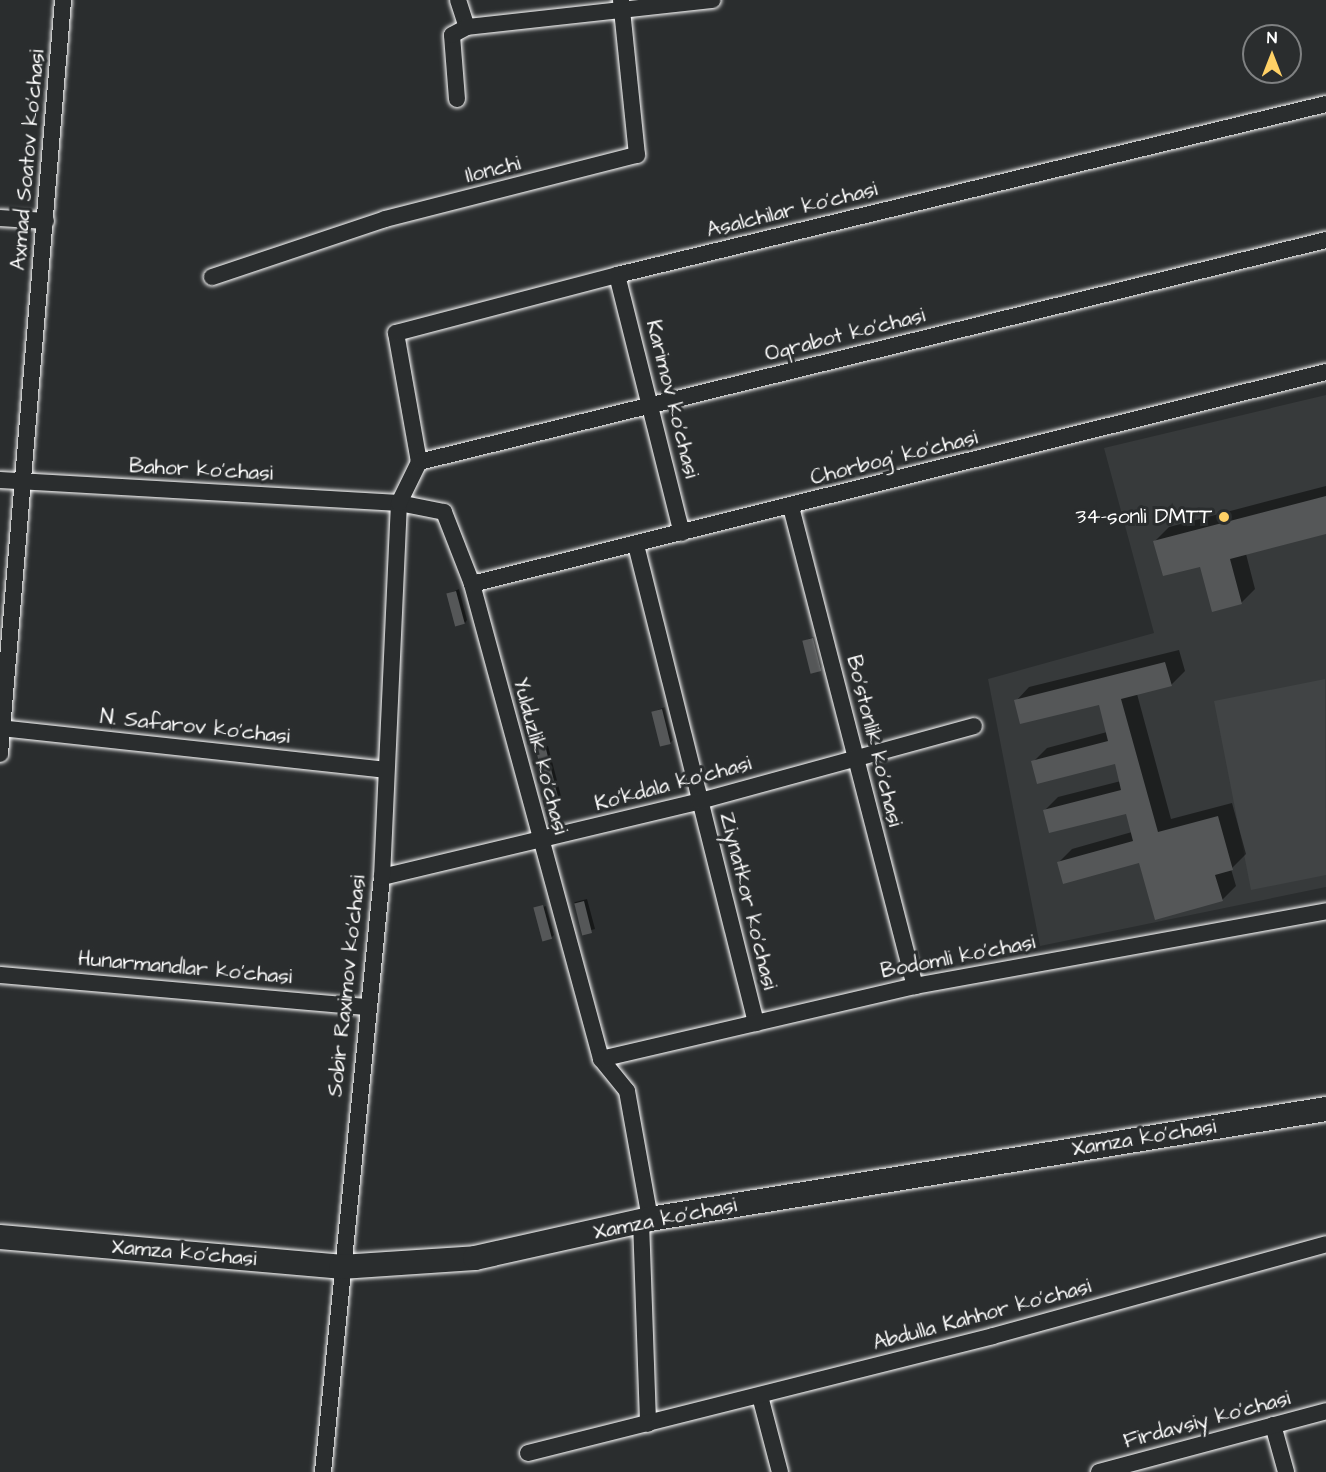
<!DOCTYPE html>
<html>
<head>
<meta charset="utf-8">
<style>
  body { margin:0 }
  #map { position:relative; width:1326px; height:1472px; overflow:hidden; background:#2a2d2e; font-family:"Architects Daughter",sans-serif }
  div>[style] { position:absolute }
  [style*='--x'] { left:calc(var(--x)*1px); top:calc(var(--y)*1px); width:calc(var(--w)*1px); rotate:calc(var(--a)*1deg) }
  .built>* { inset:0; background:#373a3b }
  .green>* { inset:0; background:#414445 }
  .shadow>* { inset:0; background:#0007; transform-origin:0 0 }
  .building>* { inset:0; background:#555758; transform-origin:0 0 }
  .roads { filter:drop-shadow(0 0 2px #fff) drop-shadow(0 0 2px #fff) }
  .street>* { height:16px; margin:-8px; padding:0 8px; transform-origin:8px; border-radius:8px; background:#2a2d2e }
  .secondary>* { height:24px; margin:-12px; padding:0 12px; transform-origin:12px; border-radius:12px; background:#2a2d2e }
  .dots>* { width:16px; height:16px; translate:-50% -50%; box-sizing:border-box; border:3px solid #2a2d2e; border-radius:50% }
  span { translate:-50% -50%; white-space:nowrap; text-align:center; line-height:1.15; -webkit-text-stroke:6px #2a2d2e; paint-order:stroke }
  .street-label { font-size:21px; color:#fff }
  .poi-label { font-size:21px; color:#fff }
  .right { translate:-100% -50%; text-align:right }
  .north { position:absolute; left:1242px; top:24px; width:60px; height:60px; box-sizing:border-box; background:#2a2d2e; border:2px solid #7f8182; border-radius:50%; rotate:0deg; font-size:16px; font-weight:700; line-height:24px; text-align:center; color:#fff }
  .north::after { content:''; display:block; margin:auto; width:21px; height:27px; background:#ffd166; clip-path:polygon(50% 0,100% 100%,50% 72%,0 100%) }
</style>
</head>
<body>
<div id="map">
  <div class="built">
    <div style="clip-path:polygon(1326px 395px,1326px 887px,1040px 946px,988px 679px,1154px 633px,1104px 448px)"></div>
  </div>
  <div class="green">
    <div style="clip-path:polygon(1325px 679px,1326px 875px,1251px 890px,1214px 701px)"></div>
  </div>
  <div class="shadow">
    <div style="clip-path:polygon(1326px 486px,1326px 533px,1246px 554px,1255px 589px,1241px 603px,1201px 565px,1155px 541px,1169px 527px)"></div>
    <div style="clip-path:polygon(459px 589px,467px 620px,465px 623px,448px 594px)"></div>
    <div style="clip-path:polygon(816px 636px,823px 666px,820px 669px,804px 641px)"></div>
    <div style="clip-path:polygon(1179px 650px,1185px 671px,1171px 685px,1137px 694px,1171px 819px,1232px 803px,1246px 854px,1231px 869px,1236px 886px,1222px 900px,1140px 862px,1059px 862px,1072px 849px,1132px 832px,1127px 812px,1045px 810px,1058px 797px,1121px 781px,1116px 762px,1033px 762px,1047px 748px,1107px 732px,1100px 703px,1016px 701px,1029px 687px)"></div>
    <div style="clip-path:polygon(665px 707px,673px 740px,670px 743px,653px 712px)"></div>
    <div style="clip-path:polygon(548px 746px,562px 800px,559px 803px,540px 748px)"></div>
    <div style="left:587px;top:899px;width:31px;height:13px;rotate:75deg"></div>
    <div style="clip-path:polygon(546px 906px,554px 935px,551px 938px,536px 909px)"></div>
  </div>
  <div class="building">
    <div style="clip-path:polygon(1326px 496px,1326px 534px,1230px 559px,1242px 604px,1212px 612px,1200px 567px,1163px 576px,1153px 541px)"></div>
    <div style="left:456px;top:591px;width:34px;height:10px;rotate:75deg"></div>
    <div style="left:813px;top:638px;width:34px;height:11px;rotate:76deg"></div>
    <div style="clip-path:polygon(1165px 662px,1172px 686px,1121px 699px,1158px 832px,1218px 816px,1233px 870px,1215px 875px,1223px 901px,1155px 920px,1139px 863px,1063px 884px,1057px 862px,1133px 841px,1126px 814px,1049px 833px,1043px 810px,1121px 790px,1115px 764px,1037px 784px,1031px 761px,1108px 741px,1099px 705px,1020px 724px,1014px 700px)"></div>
    <div style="left:662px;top:709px;width:36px;height:11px;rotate:76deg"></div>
    <div style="left:545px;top:745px;width:61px;height:10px;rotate:76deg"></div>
    <div style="left:584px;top:901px;width:33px;height:10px;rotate:76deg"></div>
    <div style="left:543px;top:905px;width:35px;height:10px;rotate:75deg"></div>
  </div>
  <div class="roads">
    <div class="street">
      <div style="--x:458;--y:0;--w:28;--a:72"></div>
      <div style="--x:457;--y:99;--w:64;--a:-94.5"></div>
      <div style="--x:452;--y:35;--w:17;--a:-28"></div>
      <div style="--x:467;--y:27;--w:247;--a:-6.3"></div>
      <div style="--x:0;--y:218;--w:46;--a:3.7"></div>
      <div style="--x:617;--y:275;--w:266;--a:75.9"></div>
      <div style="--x:212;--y:277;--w:182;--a:-18.5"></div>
      <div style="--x:385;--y:219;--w:260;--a:-14.3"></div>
      <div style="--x:637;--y:155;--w:156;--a:-95.9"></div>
      <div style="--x:419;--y:462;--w:131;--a:-100.1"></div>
      <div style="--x:396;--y:333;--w:228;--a:-14.7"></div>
      <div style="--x:617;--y:275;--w:729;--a:-13.56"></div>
      <div style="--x:0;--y:480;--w:400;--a:3.3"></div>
      <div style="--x:399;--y:503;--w:46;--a:11.3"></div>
      <div style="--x:444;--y:512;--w:77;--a:68.7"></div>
      <div style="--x:472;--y:584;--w:492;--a:74.8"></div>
      <div style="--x:601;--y:1059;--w:41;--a:50.9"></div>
      <div style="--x:627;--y:1091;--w:130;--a:79.8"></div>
      <div style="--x:791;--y:507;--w:495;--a:75.5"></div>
      <div style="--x:636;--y:545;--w:493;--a:75.9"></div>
      <div style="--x:472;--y:584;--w:880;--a:-13.94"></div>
      <div style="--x:0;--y:728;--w:386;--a:6.2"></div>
      <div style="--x:0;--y:754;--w:757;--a:-85.22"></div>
      <div style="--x:382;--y:877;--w:327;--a:-13.4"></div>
      <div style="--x:700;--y:801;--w:284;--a:-15.3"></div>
      <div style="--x:0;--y:975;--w:368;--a:5"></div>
      <div style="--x:601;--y:1059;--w:322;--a:-13.1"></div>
      <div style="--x:915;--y:986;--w:418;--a:-10.3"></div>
      <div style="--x:641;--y:1221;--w:203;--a:88"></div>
      <div style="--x:760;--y:1396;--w:79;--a:75.3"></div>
      <div style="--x:1273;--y:1425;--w:49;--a:74.5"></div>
      <div style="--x:528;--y:1453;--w:479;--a:-14.1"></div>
      <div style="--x:993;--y:1336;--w:345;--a:-15.4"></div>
      <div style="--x:323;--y:1472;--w:598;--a:-84.34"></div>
      <div style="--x:382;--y:877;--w:374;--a:-87.4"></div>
      <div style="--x:399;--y:503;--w:46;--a:-64"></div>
      <div style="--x:419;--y:462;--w:934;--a:-13.75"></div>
      <div style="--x:1099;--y:1472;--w:235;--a:-15"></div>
    </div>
    <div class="secondary">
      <div style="--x:0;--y:1237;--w:342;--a:5"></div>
      <div style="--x:341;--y:1267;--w:134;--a:-3.8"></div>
      <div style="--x:475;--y:1258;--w:179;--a:-12.6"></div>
      <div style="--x:650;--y:1219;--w:685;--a:-9.24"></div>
    </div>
  </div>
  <div class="dots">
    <div style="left:1224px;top:517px;background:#ffd166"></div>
  </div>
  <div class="street-label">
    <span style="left:28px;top:160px;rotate:-85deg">Axmad Soatov ko'chasi</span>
    <span style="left:493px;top:170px;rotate:-14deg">Ilonchi</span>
    <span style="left:792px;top:210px;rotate:-14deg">Asalchilar ko'chasi</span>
    <span style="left:845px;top:335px;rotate:-14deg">Oqrabot ko'chasi</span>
    <span style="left:672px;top:399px;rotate:76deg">Karimov ko'chasi</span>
    <span style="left:894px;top:458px;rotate:-14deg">Chorbog' ko'chasi</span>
    <span style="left:201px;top:470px;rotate:3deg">Bahor ko'chasi</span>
    <span style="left:195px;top:727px;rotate:6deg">N. Safarov ko'chasi</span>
    <span style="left:874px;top:741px;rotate:76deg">Bo'stonlik ko'chasi</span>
    <span style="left:540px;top:756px;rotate:75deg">Yulduzlik ko'chasi</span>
    <span style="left:673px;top:784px;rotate:-15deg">Ko'kdala ko'chasi</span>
    <span style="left:748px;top:901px;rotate:76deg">Ziynatkor ko'chasi</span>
    <span style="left:958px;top:957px;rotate:-11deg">Bodomli ko'chasi</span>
    <span style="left:185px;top:968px;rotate:5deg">Hunarmandlar ko'chasi</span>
    <span style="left:347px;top:986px;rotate:-84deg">Sobir Raximov ko'chasi</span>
    <span style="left:1144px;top:1138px;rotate:-9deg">Xamza ko'chasi</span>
    <span style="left:665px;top:1219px;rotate:-11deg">Xamza ko'chasi</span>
    <span style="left:184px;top:1253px;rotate:5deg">Xamza ko'chasi</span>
    <span style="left:982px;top:1315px;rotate:-15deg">Abdulla Kahhor ko'chasi</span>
    <span style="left:1207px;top:1420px;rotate:-15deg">Firdavsiy ko'chasi</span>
  </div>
  <div class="poi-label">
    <span class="right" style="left:1212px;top:517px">34-sonli DMTT</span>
  </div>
  <div class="north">N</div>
</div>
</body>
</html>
